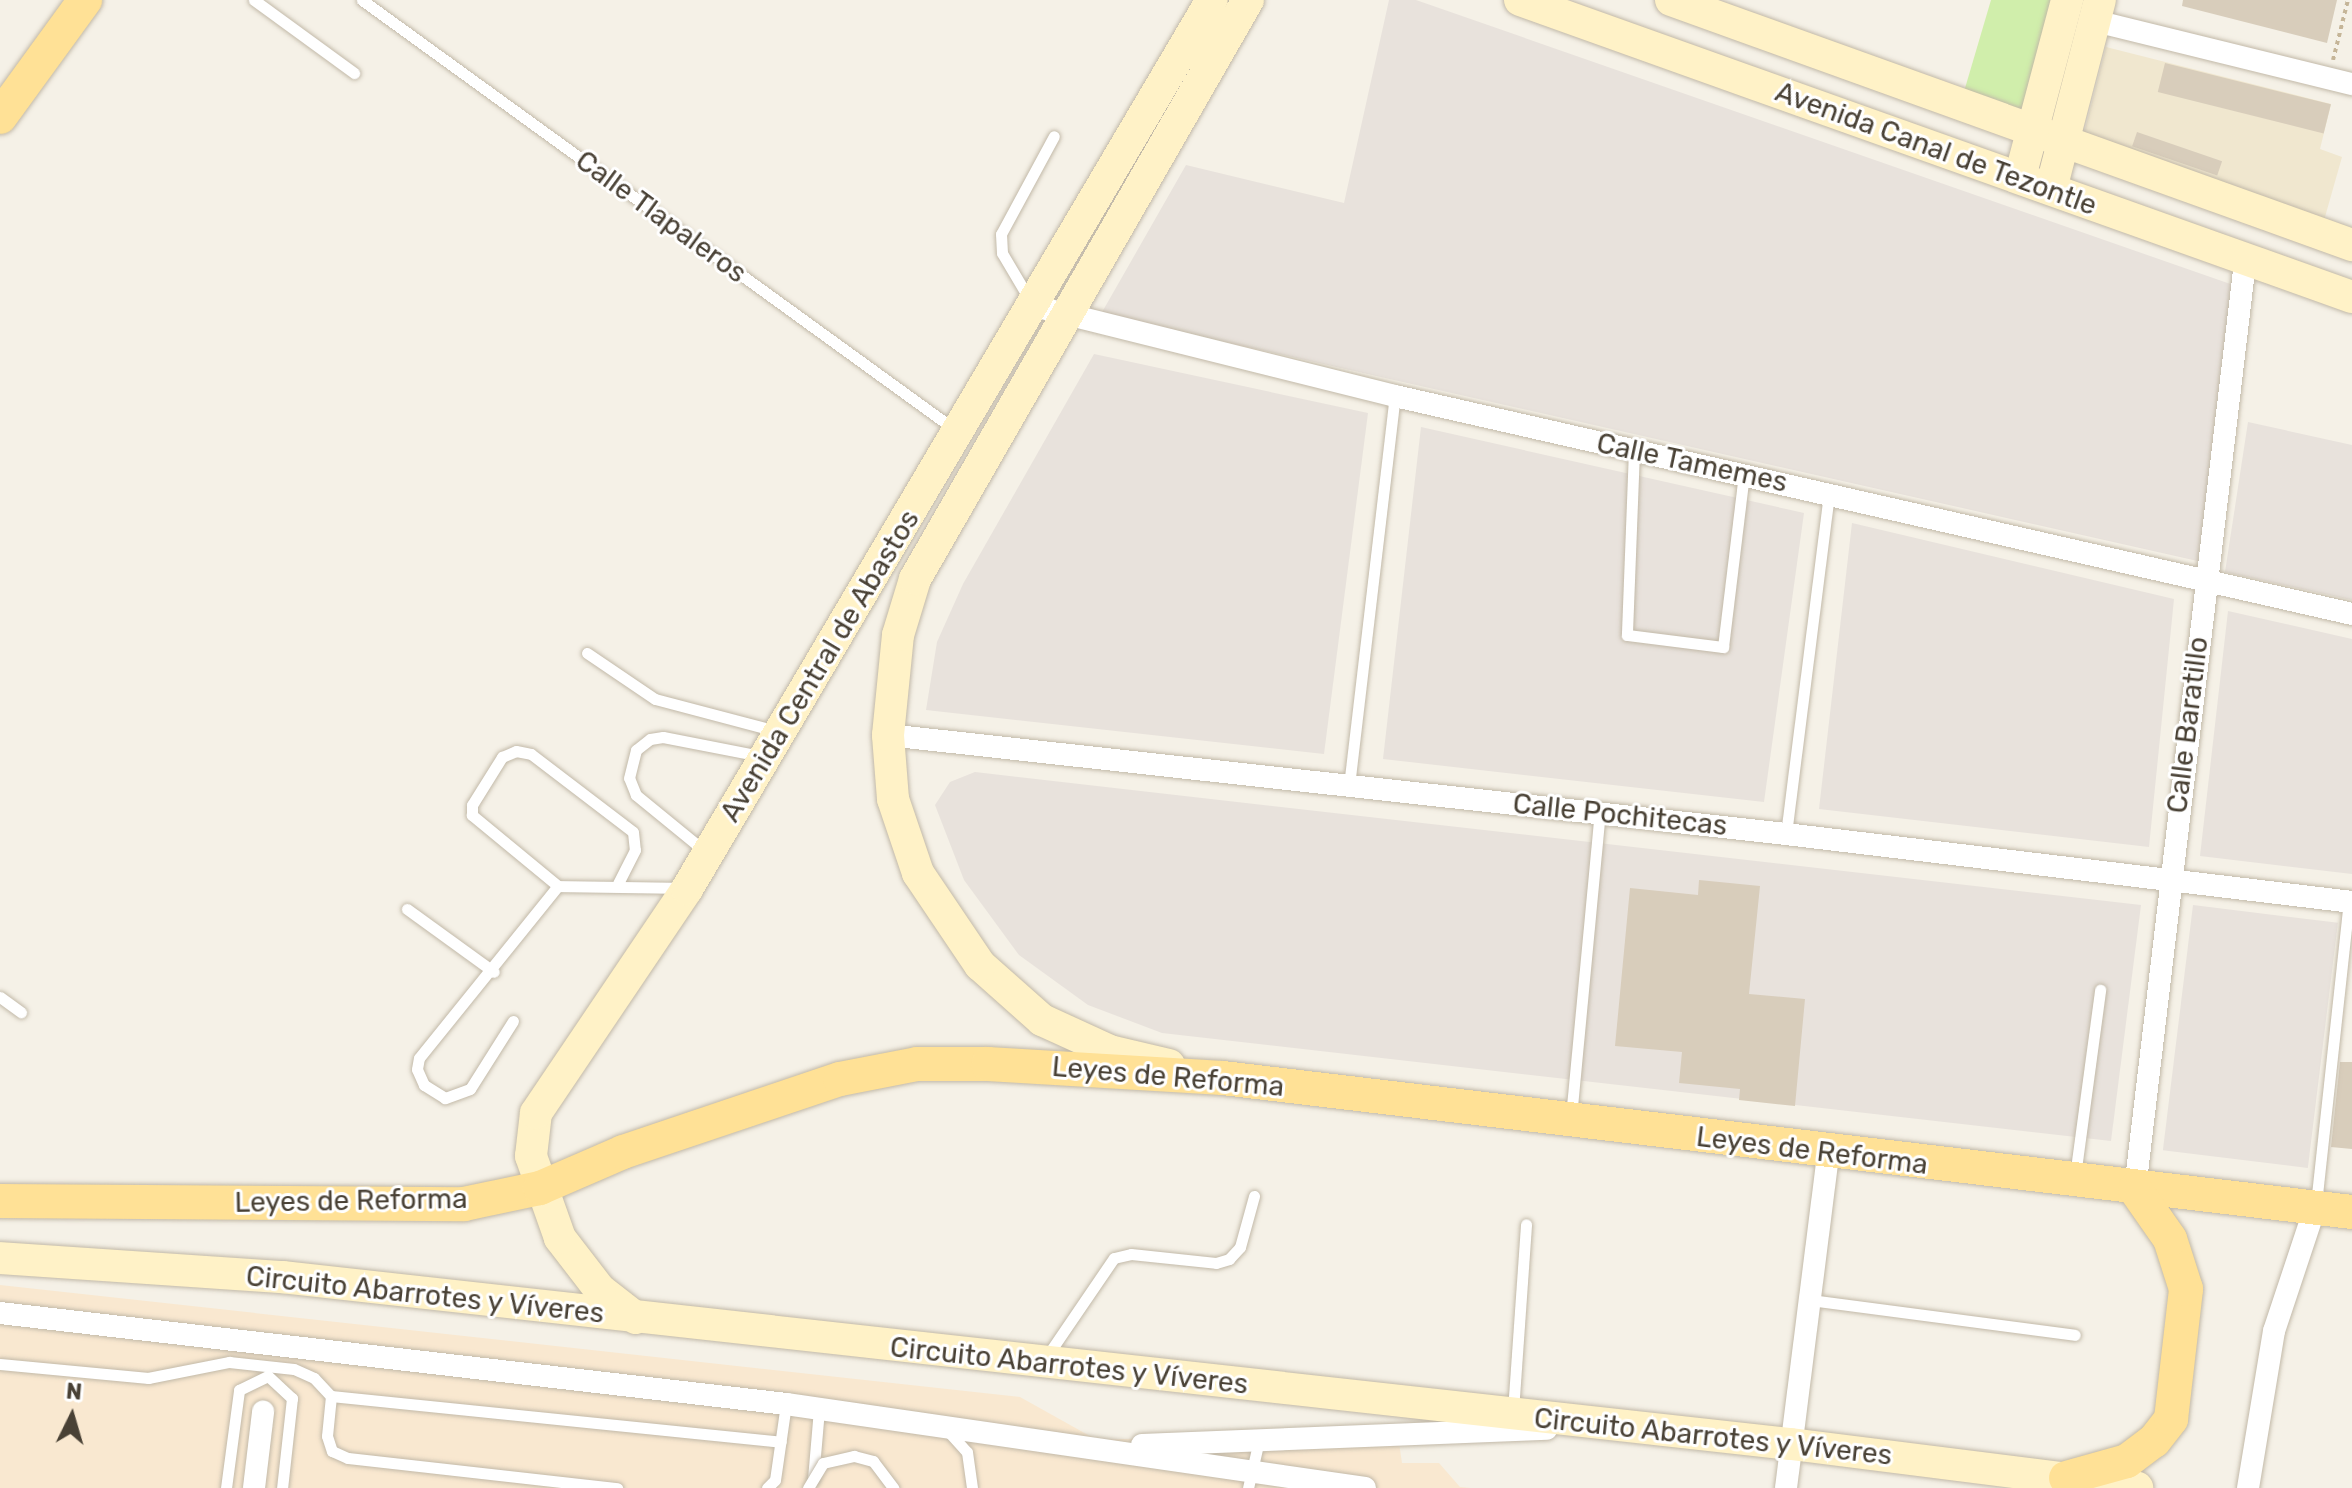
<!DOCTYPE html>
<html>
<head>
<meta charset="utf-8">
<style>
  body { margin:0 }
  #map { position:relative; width:2352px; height:1488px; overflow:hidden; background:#f5f1e7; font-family:Rubik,sans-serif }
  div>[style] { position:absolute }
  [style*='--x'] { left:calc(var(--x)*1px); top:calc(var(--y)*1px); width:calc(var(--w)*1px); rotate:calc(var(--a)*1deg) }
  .commercial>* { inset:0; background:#f9e8d0 }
  .industrial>* { inset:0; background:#e8e2dc; transform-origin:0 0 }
  .education>* { inset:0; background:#f0e7cf }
  .green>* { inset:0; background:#d0eeab }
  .building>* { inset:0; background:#d8cdbb; transform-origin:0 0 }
  .path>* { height:4px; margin-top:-2px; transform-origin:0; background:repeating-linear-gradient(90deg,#c5b598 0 4px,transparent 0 8px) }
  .roads { filter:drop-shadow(0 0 2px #c2b9a8) drop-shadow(0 0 2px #c2b9a8) }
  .lane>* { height:11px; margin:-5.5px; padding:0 5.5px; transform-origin:5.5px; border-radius:5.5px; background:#fff }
  .street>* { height:22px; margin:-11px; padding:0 11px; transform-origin:11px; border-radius:11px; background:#fff }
  .secondary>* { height:32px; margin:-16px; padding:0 16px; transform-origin:16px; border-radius:16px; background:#fff2c7 }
  .primary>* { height:34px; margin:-17px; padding:0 17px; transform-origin:17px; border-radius:17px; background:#ffe196 }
  .bridges { filter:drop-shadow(0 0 2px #c2b9a8) drop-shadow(0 0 2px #c2b9a8) }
  .lane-bridge>* { height:11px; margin:-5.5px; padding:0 5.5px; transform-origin:5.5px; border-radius:5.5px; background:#fff }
  span { translate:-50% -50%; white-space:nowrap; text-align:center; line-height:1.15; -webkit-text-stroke:6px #fff; paint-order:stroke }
  .street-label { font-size:28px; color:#494135 }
  .north { position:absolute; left:32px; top:1376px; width:80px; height:80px; -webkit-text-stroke:6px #fff; paint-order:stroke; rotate:5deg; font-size:22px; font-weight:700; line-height:32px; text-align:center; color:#494135 }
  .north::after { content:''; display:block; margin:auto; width:28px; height:36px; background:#494135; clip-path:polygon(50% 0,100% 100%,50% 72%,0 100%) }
</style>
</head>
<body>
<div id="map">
  <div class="commercial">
    <div style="clip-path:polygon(0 1285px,1020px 1397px,1097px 1440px,1397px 1429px,1402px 1463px,1439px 1463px,1460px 1487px,1471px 1488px,0 1488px)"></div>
  </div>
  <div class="industrial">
    <div style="clip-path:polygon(1389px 0,1416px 0,2239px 287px,2202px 562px,1101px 314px,1186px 165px,1344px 203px)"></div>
    <div style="clip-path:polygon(1094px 354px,1368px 413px,1324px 754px,926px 710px,937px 642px,963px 584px)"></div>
    <div style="clip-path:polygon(2248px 422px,2352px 445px,2352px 600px,2225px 572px)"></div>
    <div style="clip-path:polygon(1421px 427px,1804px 513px,1764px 802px,1383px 759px)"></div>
    <div style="clip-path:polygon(1852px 523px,2174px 599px,2149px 847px,1819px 809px)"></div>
    <div style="clip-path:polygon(2228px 611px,2352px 639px,2352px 874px,2200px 856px)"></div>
    <div style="clip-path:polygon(975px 772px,2141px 905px,2111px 1141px,1162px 1033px,1088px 1005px,1019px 955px,964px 880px,935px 805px,950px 782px)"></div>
    <div style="left:2193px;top:905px;width:146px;height:247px;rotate:7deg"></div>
  </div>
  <div class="education">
    <div style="clip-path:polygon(2106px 47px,2331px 104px,2320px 149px,2342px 157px,2323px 224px,2082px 141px)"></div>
  </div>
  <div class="green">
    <div style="clip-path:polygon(1991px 0,2061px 0,2032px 120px,1963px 95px)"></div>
  </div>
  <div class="building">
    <div style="clip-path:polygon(2183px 0,2337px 0,2327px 43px,2182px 6px)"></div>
    <div style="left:2165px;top:63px;width:171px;height:30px;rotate:14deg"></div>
    <div style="left:2137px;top:132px;width:90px;height:15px;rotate:19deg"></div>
    <div style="clip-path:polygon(1699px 880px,1760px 886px,1749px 994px,1805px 999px,1795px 1106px,1739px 1100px,1740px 1089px,1679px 1083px,1682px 1052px,1615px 1046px,1630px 888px,1698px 895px)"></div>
    <div style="clip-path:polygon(2340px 1062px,2352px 1062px,2352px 1149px,2331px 1147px)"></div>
  </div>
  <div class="path">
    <div style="--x:2333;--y:60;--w:62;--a:-76"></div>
  </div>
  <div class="roads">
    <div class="lane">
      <div style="--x:254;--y:0;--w:124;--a:36.1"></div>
      <div style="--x:362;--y:0;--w:731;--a:35.93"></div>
      <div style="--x:1031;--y:302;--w:57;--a:-120.6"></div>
      <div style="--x:1002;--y:253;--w:19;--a:-93"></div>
      <div style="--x:1001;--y:234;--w:111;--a:-61.6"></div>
      <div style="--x:1634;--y:450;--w:185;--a:92.2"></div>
      <div style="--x:1627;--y:635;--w:97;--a:7.1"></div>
      <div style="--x:1723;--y:647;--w:175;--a:-83.1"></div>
      <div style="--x:587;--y:653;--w:82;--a:34.1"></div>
      <div style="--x:655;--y:699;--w:125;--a:14.8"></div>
      <div style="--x:1349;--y:786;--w:393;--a:-83.3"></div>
      <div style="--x:1786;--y:834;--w:343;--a:-82.8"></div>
      <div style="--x:707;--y:853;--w:92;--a:-140.8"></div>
      <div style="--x:636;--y:795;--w:18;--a:-112"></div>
      <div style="--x:629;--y:778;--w:29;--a:-76"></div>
      <div style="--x:636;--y:750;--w:18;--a:-38"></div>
      <div style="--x:650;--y:739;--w:13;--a:-9"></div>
      <div style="--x:663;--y:737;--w:100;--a:11"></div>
      <div style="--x:558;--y:886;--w:112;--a:-140.5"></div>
      <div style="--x:472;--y:815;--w:10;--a:-90"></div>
      <div style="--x:472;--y:805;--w:57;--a:-58"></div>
      <div style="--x:502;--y:757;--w:15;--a:-23"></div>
      <div style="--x:516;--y:751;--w:15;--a:11"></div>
      <div style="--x:531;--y:754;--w:128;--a:37.4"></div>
      <div style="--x:633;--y:832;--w:18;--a:84"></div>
      <div style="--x:635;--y:850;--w:37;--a:117"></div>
      <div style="--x:407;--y:909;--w:107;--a:35.9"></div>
      <div style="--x:0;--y:997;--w:26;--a:36"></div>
      <div style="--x:513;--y:1021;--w:80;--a:122.3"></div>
      <div style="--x:470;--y:1089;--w:27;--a:160"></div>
      <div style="--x:445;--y:1098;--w:25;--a:-148"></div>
      <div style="--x:424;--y:1085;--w:17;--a:-114"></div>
      <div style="--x:417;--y:1069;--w:11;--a:-80"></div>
      <div style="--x:419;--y:1058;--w:221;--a:-51.1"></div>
      <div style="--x:558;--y:886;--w:125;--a:0.9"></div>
      <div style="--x:1571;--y:1117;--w:305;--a:-84.6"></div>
      <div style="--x:2075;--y:1176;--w:188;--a:-82.3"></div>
      <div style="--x:2316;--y:1204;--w:304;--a:-83.8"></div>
      <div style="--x:1810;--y:1300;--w:267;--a:7.5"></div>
      <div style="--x:1045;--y:1359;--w:122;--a:-55.7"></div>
      <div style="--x:1114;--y:1258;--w:17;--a:-13"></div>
      <div style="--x:1131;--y:1254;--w:85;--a:6"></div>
      <div style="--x:1216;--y:1263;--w:14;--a:-17"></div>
      <div style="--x:1229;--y:1259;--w:16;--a:-47"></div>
      <div style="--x:1240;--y:1247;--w:53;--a:-74.6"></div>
      <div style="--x:0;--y:1364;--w:149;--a:5.4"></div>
      <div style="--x:148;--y:1378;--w:83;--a:-11.2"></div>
      <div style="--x:229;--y:1362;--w:65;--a:6.1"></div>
      <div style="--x:294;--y:1369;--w:22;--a:24"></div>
      <div style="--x:314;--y:1378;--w:25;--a:47"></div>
      <div style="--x:331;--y:1396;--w:40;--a:95.7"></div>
      <div style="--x:327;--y:1436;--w:16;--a:72"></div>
      <div style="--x:332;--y:1451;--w:17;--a:24"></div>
      <div style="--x:348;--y:1458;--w:271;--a:6.4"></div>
      <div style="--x:331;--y:1396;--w:452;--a:5.8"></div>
      <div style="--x:1513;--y:1411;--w:187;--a:-86"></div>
      <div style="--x:948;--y:1431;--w:28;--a:48"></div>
      <div style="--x:967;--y:1452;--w:36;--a:82"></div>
      <div style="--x:813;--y:1479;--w:70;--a:-85.1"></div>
      <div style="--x:226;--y:1488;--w:99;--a:-82.4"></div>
      <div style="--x:239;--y:1390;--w:32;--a:-26"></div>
      <div style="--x:268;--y:1376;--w:33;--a:43"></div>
      <div style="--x:292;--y:1398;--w:91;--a:96.3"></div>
      <div style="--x:767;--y:1488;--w:11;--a:-45"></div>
      <div style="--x:775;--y:1480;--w:77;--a:-81.8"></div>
      <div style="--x:1248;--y:1488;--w:49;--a:-77.1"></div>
    </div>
    <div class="street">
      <div style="--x:2095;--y:21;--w:265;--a:13.8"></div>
      <div style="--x:1034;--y:306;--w:372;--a:14"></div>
      <div style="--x:1395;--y:396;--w:982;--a:12.83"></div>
      <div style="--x:888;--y:735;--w:903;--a:6.29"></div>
      <div style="--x:1786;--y:834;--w:570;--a:6.85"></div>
      <div style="--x:2135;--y:1189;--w:934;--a:-83.23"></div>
      <div style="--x:0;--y:1313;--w:791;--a:6.6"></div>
      <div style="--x:786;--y:1404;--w:585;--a:8.25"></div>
      <div style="--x:1142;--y:1445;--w:405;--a:-2.3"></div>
      <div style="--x:254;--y:1488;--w:77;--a:-83.2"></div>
      <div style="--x:1786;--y:1488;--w:337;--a:-82.8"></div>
      <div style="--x:2248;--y:1488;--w:159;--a:-80.6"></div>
      <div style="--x:2274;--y:1331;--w:130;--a:-71.6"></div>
    </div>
    <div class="secondary">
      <div style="--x:1520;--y:0;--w:883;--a:19.65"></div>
      <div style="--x:1671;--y:0;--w:724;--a:19.79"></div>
      <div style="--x:2020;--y:177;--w:183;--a:-75.1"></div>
      <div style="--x:2051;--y:189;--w:195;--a:-75.5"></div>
      <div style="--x:1169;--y:1065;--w:61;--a:-166.7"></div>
      <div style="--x:1110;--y:1051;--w:75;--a:-155.5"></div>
      <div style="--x:1042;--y:1020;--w:83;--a:-138.4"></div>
      <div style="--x:980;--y:965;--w:111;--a:-124"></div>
      <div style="--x:918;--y:873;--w:78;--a:-108.7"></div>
      <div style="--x:893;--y:799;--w:64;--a:-94.5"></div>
      <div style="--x:888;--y:735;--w:100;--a:-84.3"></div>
      <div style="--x:898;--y:635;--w:59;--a:-73.1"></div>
      <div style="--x:915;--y:579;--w:668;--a:-60.1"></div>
      <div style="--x:0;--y:1258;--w:283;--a:3.9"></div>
      <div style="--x:282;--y:1277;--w:1518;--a:6.32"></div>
      <div style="--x:1791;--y:1444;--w:349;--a:7.2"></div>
      <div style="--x:636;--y:1318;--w:46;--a:-142.1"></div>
      <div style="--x:600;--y:1290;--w:66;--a:-127.6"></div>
      <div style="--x:560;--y:1238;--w:87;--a:-109.5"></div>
      <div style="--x:531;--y:1156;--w:43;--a:-83.4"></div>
      <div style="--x:536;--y:1113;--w:270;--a:-56"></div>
      <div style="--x:687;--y:889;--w:1032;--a:-59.44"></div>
    </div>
    <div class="primary">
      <div style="--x:0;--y:117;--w:145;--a:-54"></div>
      <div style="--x:0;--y:1201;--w:464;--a:0.4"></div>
      <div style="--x:464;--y:1204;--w:78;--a:-11.9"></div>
      <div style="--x:540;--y:1188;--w:90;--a:-23.4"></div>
      <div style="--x:623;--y:1152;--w:229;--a:-18.6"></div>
      <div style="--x:840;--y:1079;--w:78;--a:-11"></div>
      <div style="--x:917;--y:1064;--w:71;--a:0"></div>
      <div style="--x:988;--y:1064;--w:235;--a:3.4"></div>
      <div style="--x:1223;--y:1078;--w:1137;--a:6.77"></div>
      <div style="--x:2066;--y:1478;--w:63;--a:-15.6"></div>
      <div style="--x:2127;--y:1461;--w:34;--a:-37"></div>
      <div style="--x:2154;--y:1441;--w:28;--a:-52"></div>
      <div style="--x:2171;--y:1419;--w:131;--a:-83.4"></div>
      <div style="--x:2186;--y:1289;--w:52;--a:-107.7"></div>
      <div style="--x:2170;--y:1239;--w:61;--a:-125"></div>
    </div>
  </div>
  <div class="bridges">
    <div class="lane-bridge">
      <div style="--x:808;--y:1488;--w:29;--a:-59"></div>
      <div style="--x:823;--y:1463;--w:32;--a:-13"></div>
      <div style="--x:854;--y:1456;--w:20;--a:15"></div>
      <div style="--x:873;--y:1461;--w:34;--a:53"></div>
    </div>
  </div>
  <div class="street-label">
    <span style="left:1936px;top:149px;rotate:20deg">Avenida Canal de Tezontle</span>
    <span style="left:661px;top:217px;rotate:36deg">Calle Tlapaleros</span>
    <span style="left:1692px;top:463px;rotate:12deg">Calle Tamemes</span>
    <span style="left:820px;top:666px;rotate:-59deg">Avenida Central de Abastos</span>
    <span style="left:2188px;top:725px;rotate:-83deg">Calle Baratillo</span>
    <span style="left:1620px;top:815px;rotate:6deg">Calle Pochitecas</span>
    <span style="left:1168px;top:1077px;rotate:5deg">Leyes de Reforma</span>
    <span style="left:1812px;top:1151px;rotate:7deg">Leyes de Reforma</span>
    <span style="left:351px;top:1201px;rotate:-1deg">Leyes de Reforma</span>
    <span style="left:425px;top:1295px;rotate:6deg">Circuito Abarrotes y Víveres</span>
    <span style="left:1069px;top:1366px;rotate:6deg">Circuito Abarrotes y Víveres</span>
    <span style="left:1713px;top:1437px;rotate:6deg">Circuito Abarrotes y Víveres</span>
  </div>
  <div class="north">N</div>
</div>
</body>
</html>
